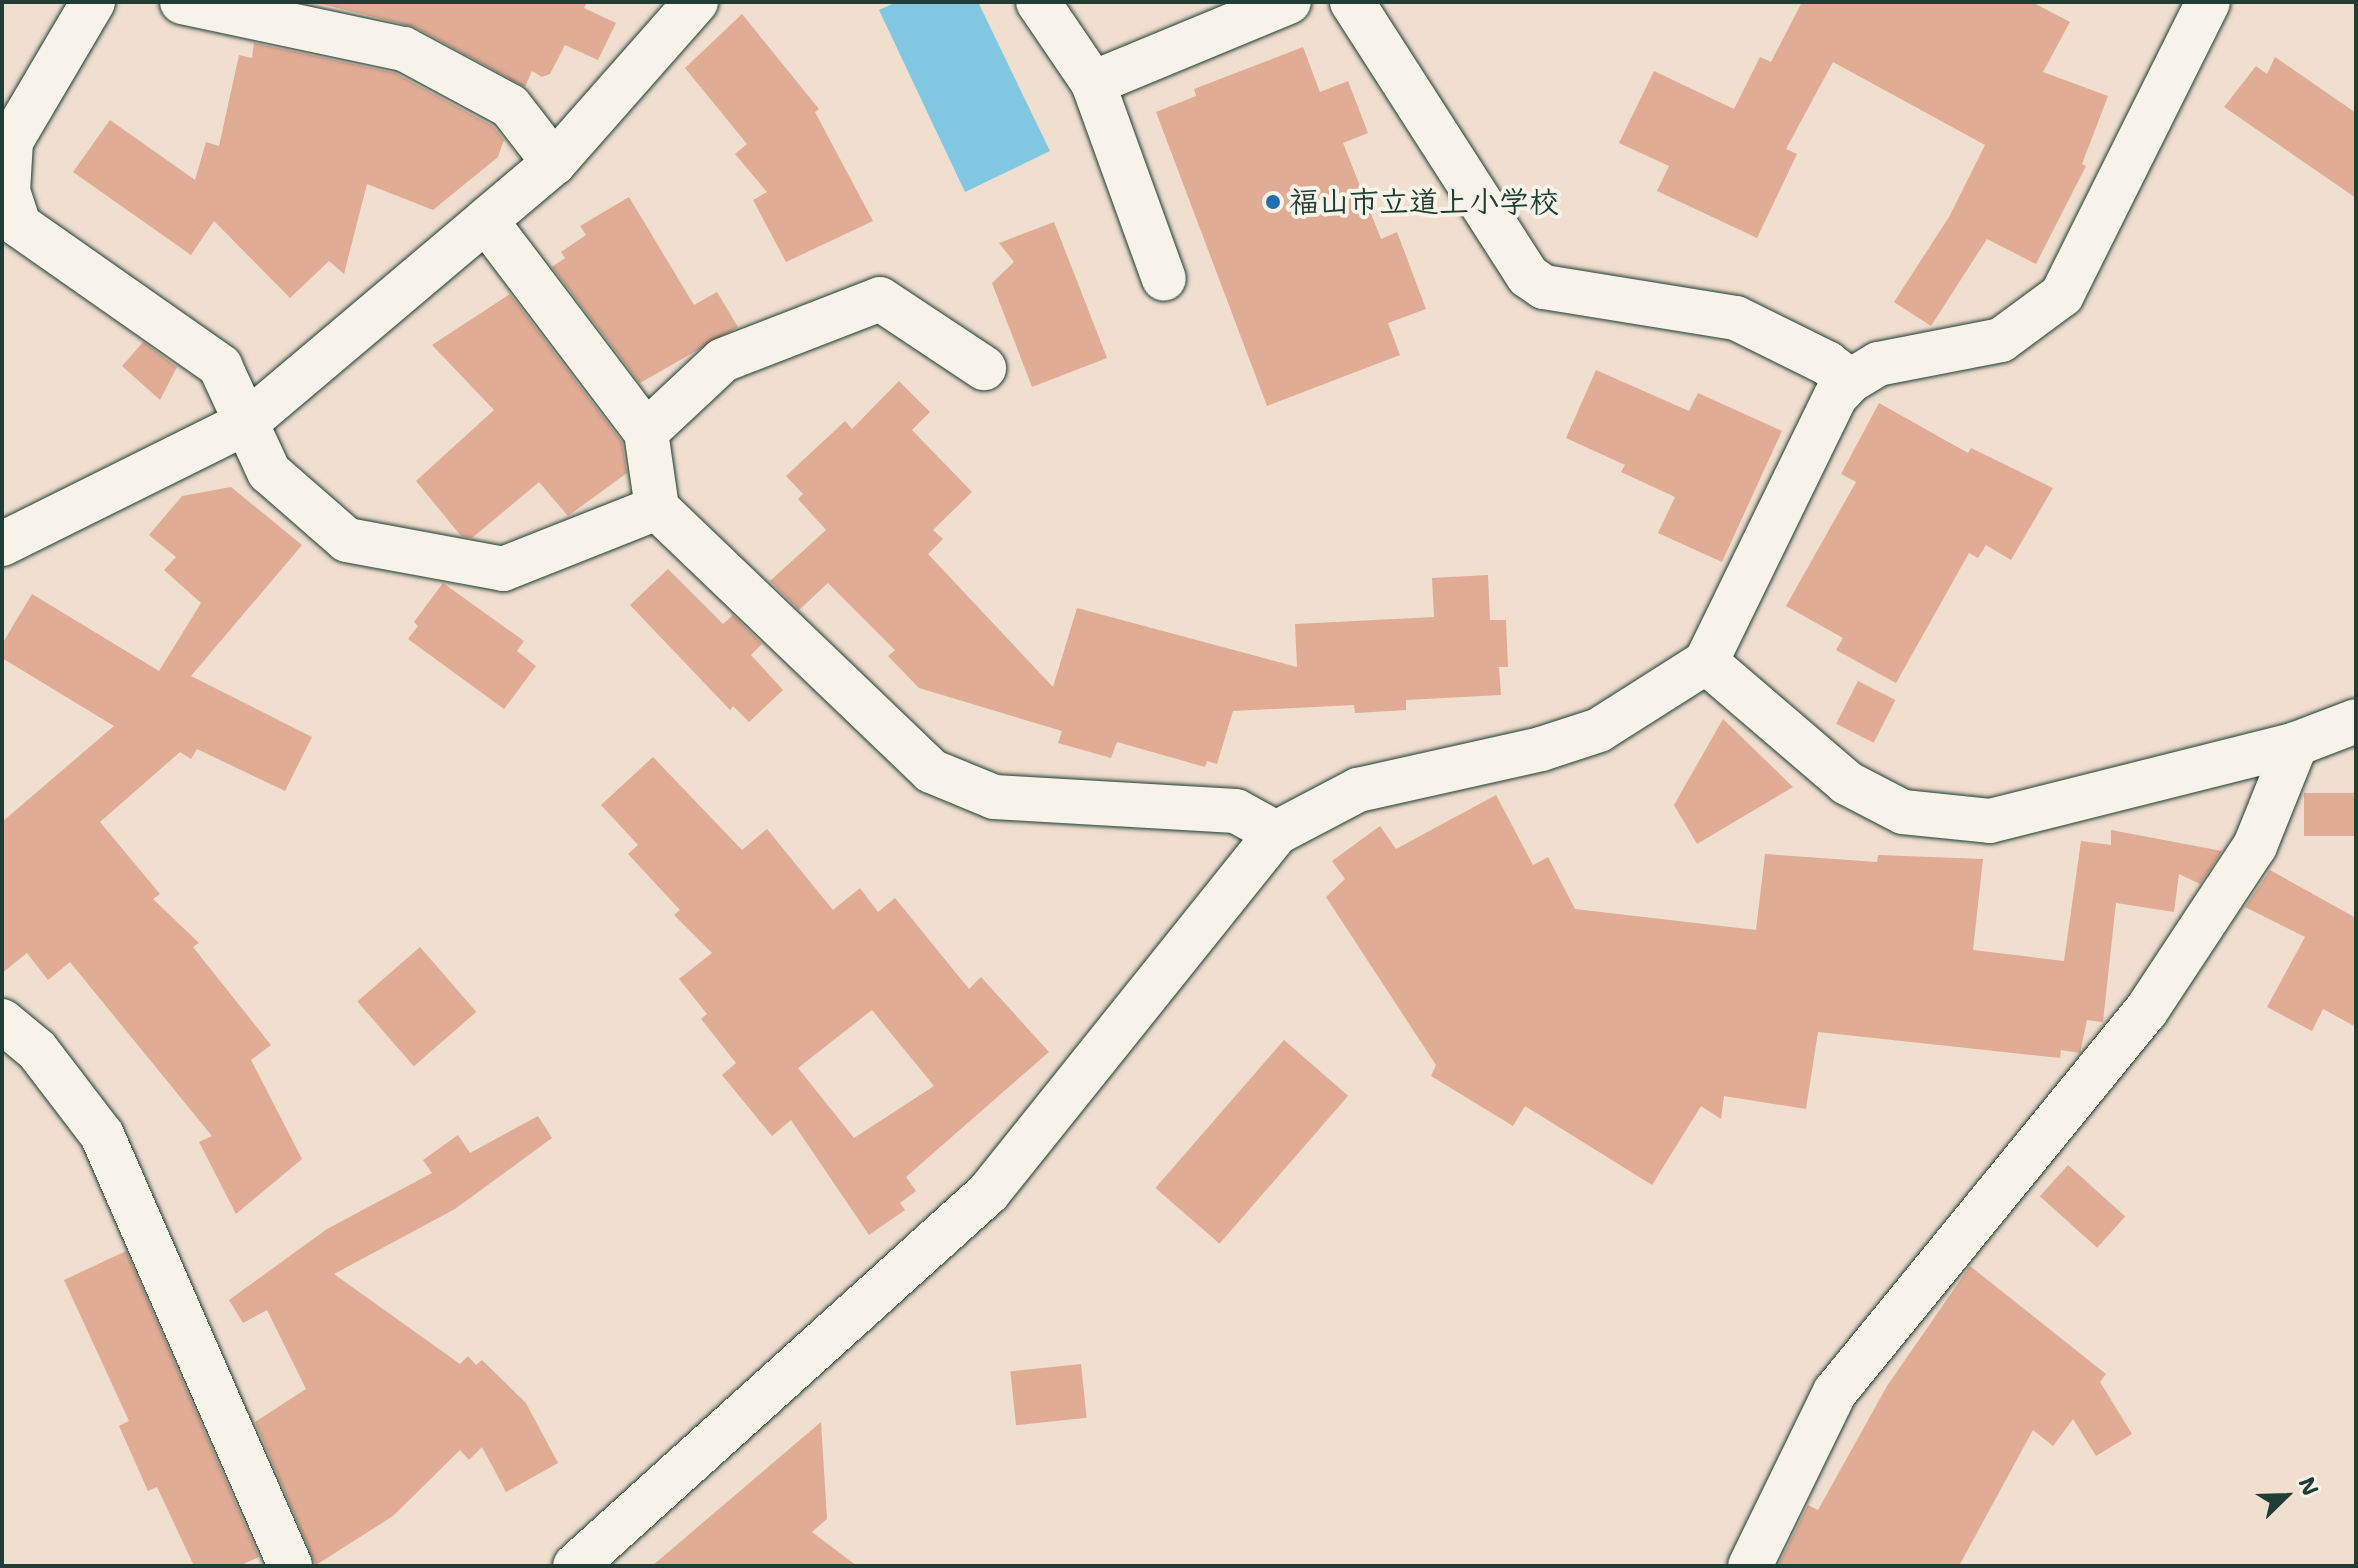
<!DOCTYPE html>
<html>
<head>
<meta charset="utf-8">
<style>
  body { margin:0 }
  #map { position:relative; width:2358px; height:1568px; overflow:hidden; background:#f0decf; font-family:"Shantell Sans","Klee One",sans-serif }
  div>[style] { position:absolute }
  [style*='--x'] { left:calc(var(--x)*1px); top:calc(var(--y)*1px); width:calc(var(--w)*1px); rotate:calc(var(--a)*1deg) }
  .water>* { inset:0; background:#81c7e2 }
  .building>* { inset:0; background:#e1ac95; transform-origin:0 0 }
  .roads { filter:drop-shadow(0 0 2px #1f3d34) drop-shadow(0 0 2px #1f3d34) }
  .minor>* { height:44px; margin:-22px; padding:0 22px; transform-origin:22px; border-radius:22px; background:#f7f3e8 }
  .dots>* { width:22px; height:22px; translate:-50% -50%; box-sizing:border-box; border:4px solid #f7f3e8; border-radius:50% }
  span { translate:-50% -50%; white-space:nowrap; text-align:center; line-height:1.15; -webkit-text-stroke:8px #f7f3e8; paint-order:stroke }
  .poi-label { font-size:30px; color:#1f3d34; font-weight:700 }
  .left { translate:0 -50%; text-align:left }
  .frame { position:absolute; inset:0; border:4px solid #1f3d34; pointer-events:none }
  .north { position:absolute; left:2246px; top:1456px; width:80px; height:80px; -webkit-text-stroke:6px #f7f3e8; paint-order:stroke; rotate:67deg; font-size:22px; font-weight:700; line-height:32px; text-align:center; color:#1f3d34 }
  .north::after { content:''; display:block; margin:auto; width:28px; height:36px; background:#1f3d34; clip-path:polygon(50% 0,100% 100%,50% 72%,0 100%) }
</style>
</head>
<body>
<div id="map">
  <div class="water">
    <div style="clip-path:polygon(896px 2px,978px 2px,1050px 151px,965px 192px,879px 10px)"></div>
  </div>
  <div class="building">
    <div style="clip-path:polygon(313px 2px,587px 2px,584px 8px,616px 23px,598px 60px,565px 45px,550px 74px,542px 77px,532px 71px,525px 87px,415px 27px)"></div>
    <div style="clip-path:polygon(1802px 2px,2032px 2px,2070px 22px,2043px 72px,2108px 96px,2082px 164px,2086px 166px,2036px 264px,1987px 239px,1931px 326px,1894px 302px,1949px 217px,1985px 145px,1833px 62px,1786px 149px,1797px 154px,1757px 238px,1657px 191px,1669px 166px,1619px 143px,1654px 71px,1734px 109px,1760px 57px,1771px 62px)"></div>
    <div style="clip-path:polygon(742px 14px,819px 109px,815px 112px,873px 221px,786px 262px,753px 200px,767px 192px,735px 154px,747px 144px,685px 68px)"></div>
    <div style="clip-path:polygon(254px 43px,395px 73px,493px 126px,504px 140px,498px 157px,433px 210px,367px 184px,344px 274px,329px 261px,290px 298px,214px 221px,191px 255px,73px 172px,110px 120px,195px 180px,206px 142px,219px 146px,239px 55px,252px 58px)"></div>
    <div style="clip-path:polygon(1303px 47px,1320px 92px,1348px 81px,1368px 133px,1343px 143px,1381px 239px,1397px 232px,1426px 309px,1388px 323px,1400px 355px,1267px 406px,1156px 112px,1196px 96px,1194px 89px)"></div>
    <div style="clip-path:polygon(2275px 57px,2356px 113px,2356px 198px,2224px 107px,2256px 66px,2267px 74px)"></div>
    <div style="clip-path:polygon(629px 197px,694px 305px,717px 292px,738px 327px,640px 383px,552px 267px,565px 258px,561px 252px,586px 235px,580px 226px)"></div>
    <div style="clip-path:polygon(1054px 222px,1107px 358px,1032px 387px,992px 283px,1014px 262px,999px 243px)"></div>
    <div style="clip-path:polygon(510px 294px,622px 442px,627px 473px,568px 516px,539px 482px,472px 538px,461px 536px,416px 481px,494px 410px,432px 345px)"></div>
    <div style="clip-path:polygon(143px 342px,177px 367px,160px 400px,122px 366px)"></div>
    <div style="clip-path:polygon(1596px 370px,1689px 411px,1698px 393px,1782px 431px,1722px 562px,1658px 533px,1675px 497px,1621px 472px,1625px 465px,1566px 438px)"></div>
    <div style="clip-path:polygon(899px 381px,930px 412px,912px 430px,972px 492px,933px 530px,943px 539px,928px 554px,1053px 687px,1077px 608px,1297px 667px,1295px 624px,1434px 617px,1432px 578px,1488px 575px,1490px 620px,1506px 620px,1508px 667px,1499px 667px,1501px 695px,1406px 700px,1406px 710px,1355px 713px,1354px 705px,1233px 711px,1217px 764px,1207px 761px,1205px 767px,1117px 742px,1111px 758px,1058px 743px,1062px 731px,919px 688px,888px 656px,895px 650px,828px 583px,799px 610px,770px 581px,826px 530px,798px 499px,803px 494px,786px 476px,845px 421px,852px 429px)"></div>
    <div style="clip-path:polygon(1879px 403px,1968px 453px,1971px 448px,2053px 488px,2011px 560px,1986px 545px,1978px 558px,1969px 553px,1896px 683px,1836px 650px,1843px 638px,1786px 606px,1856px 482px,1841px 474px)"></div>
    <div style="clip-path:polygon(231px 487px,302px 545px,191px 676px,312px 737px,285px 791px,197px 749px,191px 759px,180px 752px,100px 822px,160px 894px,153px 899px,199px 943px,193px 947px,271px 1045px,251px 1060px,302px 1159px,236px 1214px,199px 1142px,212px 1136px,70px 962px,48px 980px,27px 953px,2px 973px,2px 822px,114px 726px,2px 658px,2px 644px,32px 594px,159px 671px,201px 603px,164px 570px,176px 557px,149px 535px,182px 496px)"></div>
    <div style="clip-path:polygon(668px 569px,723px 624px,733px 615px,762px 644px,751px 655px,783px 690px,749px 722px,733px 706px,730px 710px,630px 605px)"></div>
    <div style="clip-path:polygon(443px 583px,524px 641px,517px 651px,536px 666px,504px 709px,408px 639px,418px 626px,414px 622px)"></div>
    <div style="left:1858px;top:681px;width:42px;height:48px;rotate:27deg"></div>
    <div style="clip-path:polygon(1723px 719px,1793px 787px,1697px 844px,1674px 805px)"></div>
    <div style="clip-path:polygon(evenodd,653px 757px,742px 850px,767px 829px,833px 910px,860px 888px,878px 912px,895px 898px,969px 989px,981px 977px,1049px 1052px,906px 1177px,916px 1191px,900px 1203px,905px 1210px,869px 1235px,791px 1120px,772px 1136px,722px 1075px,736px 1063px,701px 1019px,707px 1014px,679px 979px,712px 953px,674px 915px,680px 910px,628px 854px,638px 845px,601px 805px,653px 757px,872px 1010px,934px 1086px,854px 1138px,798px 1068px,872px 1010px)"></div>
    <div style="left:2356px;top:793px;width:43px;height:52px;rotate:90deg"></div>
    <div style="clip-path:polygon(1496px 795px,1533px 865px,1548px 857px,1575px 909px,1756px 930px,1765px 854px,1877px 862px,1878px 855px,1983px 859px,1973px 950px,2064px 961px,2081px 841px,2111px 845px,2111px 830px,2222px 851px,2200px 884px,2179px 874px,2174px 912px,2116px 903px,2103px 1022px,2087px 1020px,2080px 1053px,2061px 1050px,2060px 1058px,1818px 1032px,1806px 1109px,1724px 1096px,1721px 1119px,1701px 1106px,1652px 1185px,1525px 1106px,1513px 1126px,1431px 1076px,1436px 1065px,1326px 897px,1345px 879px,1332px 861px,1380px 826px,1396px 849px)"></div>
    <div style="clip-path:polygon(2270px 870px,2356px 918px,2356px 1027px,2323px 1009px,2312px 1031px,2267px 1007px,2305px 937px,2245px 907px)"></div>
    <div style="left:420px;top:947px;width:86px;height:83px;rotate:49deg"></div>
    <div style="left:1284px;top:1040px;width:85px;height:196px;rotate:41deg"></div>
    <div style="clip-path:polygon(538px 1116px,552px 1138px,455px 1209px,334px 1274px,460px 1364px,468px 1356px,476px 1365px,482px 1360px,526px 1403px,558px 1463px,506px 1492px,482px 1447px,469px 1460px,460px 1450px,393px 1516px,316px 1565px,255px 1422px,306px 1389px,267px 1310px,243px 1323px,229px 1300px,327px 1229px,432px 1173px,423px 1160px,458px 1135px,470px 1153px)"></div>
    <div style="left:2068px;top:1165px;width:77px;height:42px;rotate:42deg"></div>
    <div style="clip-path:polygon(126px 1251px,259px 1557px,239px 1566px,194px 1566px,157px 1487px,148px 1491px,119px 1426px,129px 1421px,64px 1280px)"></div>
    <div style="clip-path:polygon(1970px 1266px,2106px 1374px,2100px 1382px,2132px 1434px,2096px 1456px,2073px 1419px,2053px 1446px,2033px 1430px,1959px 1566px,1778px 1566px,1808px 1505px,1818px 1510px,1887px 1386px)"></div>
    <div style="left:1081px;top:1364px;width:54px;height:71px;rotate:84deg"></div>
    <div style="clip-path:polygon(821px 1422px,827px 1519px,812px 1532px,857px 1566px,652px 1566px)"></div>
  </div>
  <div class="roads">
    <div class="minor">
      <div style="--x:93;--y:2;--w:161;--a:120.5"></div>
      <div style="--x:11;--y:141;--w:50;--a:93.4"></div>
      <div style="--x:8;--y:191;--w:36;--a:72"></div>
      <div style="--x:19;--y:225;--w:246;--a:35"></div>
      <div style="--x:220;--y:366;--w:117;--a:65.2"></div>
      <div style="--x:269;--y:472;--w:103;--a:41.1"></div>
      <div style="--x:347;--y:540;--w:159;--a:10.5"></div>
      <div style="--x:503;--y:569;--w:166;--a:-21.6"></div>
      <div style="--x:657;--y:508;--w:380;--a:43.8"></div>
      <div style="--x:931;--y:771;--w:68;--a:22.4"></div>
      <div style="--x:994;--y:797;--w:242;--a:3.3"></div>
      <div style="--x:1236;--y:811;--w:46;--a:28.8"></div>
      <div style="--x:182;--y:2;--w:227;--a:12"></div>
      <div style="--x:404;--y:49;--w:120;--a:28.3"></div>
      <div style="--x:510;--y:106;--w:72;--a:52.3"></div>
      <div style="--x:1038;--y:2;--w:98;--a:55.8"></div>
      <div style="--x:1093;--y:83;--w:208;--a:70.1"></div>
      <div style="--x:1352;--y:2;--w:326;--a:57.3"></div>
      <div style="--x:1528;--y:276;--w:19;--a:35"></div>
      <div style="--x:1544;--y:287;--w:194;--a:9.2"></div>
      <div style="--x:1736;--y:318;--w:102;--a:26.3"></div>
      <div style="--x:1827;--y:363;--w:29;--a:38"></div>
      <div style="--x:1093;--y:83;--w:212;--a:-22.5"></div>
      <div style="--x:487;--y:222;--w:263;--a:52.9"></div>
      <div style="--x:646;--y:432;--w:77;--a:81.8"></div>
      <div style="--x:646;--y:432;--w:105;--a:-43.1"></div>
      <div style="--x:723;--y:360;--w:168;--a:-21.2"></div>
      <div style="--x:880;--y:299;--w:125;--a:33.6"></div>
      <div style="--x:2;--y:544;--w:272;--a:-26.4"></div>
      <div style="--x:246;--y:423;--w:403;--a:-40.2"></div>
      <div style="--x:554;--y:163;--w:215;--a:-48.6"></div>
      <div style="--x:1706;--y:662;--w:186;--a:40.6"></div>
      <div style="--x:1847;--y:783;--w:63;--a:27.4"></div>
      <div style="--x:1903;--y:812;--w:87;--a:5.9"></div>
      <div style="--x:1990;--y:821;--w:316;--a:-14.1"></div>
      <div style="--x:2296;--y:744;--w:64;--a:-21"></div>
      <div style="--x:2;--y:1021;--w:45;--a:39.6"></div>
      <div style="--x:37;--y:1050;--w:107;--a:52.6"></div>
      <div style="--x:102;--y:1135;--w:470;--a:66.4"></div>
      <div style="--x:575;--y:1566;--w:557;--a:-42.09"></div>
      <div style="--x:988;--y:1193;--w:461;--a:-51.3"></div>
      <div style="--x:1276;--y:833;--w:93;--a:-27.7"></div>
      <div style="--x:1358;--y:790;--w:188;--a:-12.6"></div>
      <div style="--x:1541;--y:749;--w:61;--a:-18.1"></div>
      <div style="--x:1599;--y:730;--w:127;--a:-32.4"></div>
      <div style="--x:1706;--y:662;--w:296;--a:-64"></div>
      <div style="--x:1836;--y:396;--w:21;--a:-47"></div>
      <div style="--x:1850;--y:381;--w:33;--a:-31"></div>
      <div style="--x:1878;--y:364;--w:125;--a:-11"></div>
      <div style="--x:2001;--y:340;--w:76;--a:-36.4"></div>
      <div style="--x:2062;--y:295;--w:327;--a:-63.5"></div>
      <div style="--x:1750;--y:1566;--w:194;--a:-64"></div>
      <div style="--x:1835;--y:1392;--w:492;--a:-50.8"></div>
      <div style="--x:2146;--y:1011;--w:198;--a:-56.6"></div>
      <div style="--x:2255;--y:846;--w:110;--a:-68.1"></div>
    </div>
  </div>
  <div class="dots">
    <div style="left:1273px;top:202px;background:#1f6fb2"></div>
  </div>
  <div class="poi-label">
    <span class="left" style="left:1289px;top:202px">福山市立道上小学校</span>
  </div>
  <div class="frame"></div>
  <div class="north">N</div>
</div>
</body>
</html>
